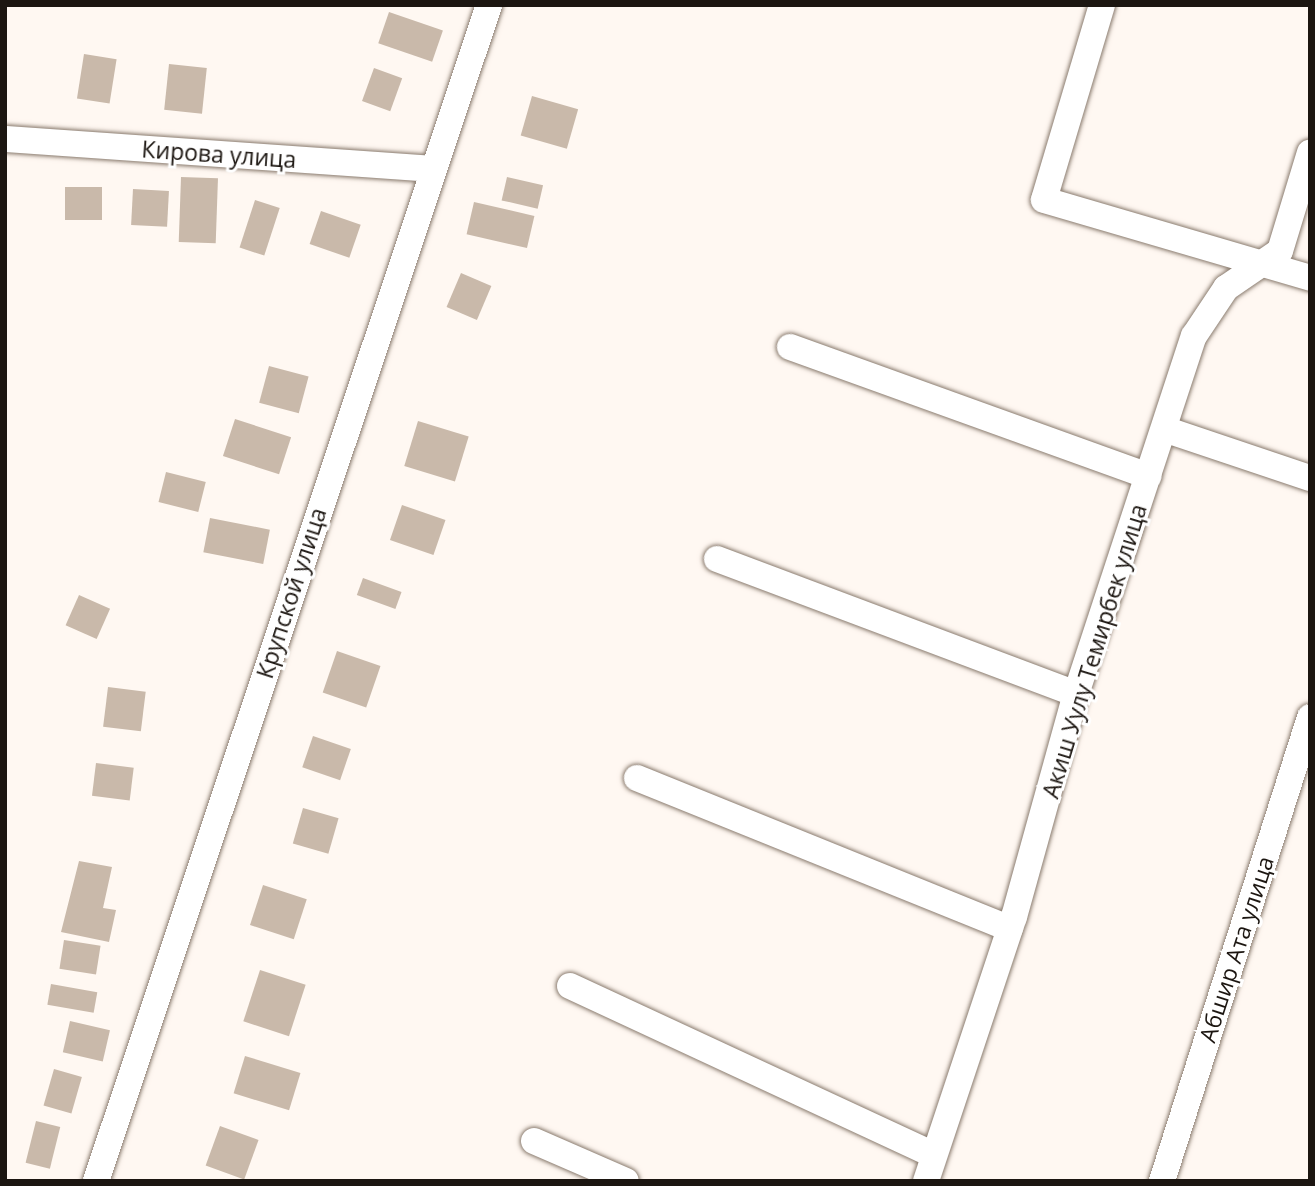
<!DOCTYPE html>
<html>
<head>
<meta charset="utf-8">
<style>
  body { margin:0 }
  #map { position:relative; width:1315px; height:1186px; overflow:hidden; background:#fff8f2; font-family:"Open Sans",sans-serif }
  div>[style] { position:absolute }
  [style*='--x'] { left:calc(var(--x)*1px); top:calc(var(--y)*1px); width:calc(var(--w)*1px); rotate:calc(var(--a)*1deg) }
  .building>* { inset:0; background:#c9b9aa; transform-origin:0 0 }
  .roads { filter:drop-shadow(0 0 2px #8a7b6e) drop-shadow(0 0 2px #8a7b6e) }
  .minor>* { height:26px; margin:-13px; padding:0 13px; transform-origin:13px; border-radius:13px; background:#fff }
  span { translate:-50% -50%; white-space:nowrap; text-align:center; line-height:1.15; -webkit-text-stroke:6px #fff; paint-order:stroke }
  .street-label { font-size:23px; color:#1c1611 }
  .frame { position:absolute; inset:0; border:7px solid #1c1611; pointer-events:none }
</style>
</head>
<body>
<div id="map">
  <div class="building">
    <div style="left:389px;top:12px;width:57px;height:33px;rotate:19deg"></div>
    <div style="left:84px;top:54px;width:33px;height:45px;rotate:9deg"></div>
    <div style="left:169px;top:64px;width:38px;height:46px;rotate:6deg"></div>
    <div style="left:374px;top:68px;width:30px;height:35px;rotate:20deg"></div>
    <div style="left:532px;top:96px;width:48px;height:41px;rotate:16deg"></div>
    <div style="left:181px;top:177px;width:37px;height:65px;rotate:2deg"></div>
    <div style="left:507px;top:177px;width:37px;height:24px;rotate:13deg"></div>
    <div style="left:65px;top:187px;width:37px;height:33px"></div>
    <div style="left:133px;top:189px;width:36px;height:36px;rotate:3deg"></div>
    <div style="left:255px;top:200px;width:26px;height:50px;rotate:18deg"></div>
    <div style="left:474px;top:202px;width:62px;height:33px;rotate:13deg"></div>
    <div style="left:321px;top:211px;width:42px;height:35px;rotate:19deg"></div>
    <div style="left:461px;top:273px;width:33px;height:37px;rotate:23deg"></div>
    <div style="left:269px;top:366px;width:41px;height:38px;rotate:15deg"></div>
    <div style="left:235px;top:419px;width:59px;height:39px;rotate:18deg"></div>
    <div style="left:418px;top:421px;width:53px;height:47px;rotate:17deg"></div>
    <div style="left:166px;top:472px;width:41px;height:31px;rotate:14deg"></div>
    <div style="left:402px;top:505px;width:46px;height:37px;rotate:19deg"></div>
    <div style="left:210px;top:518px;width:61px;height:35px;rotate:11deg"></div>
    <div style="left:363px;top:578px;width:41px;height:18px;rotate:20deg"></div>
    <div style="left:79px;top:595px;width:34px;height:33px;rotate:24deg"></div>
    <div style="left:337px;top:651px;width:46px;height:44px;rotate:19deg"></div>
    <div style="left:108px;top:687px;width:38px;height:40px;rotate:7deg"></div>
    <div style="left:313px;top:736px;width:40px;height:33px;rotate:19deg"></div>
    <div style="left:96px;top:763px;width:38px;height:33px;rotate:7deg"></div>
    <div style="left:303px;top:808px;width:37px;height:37px;rotate:16deg"></div>
    <div style="clip-path:polygon(79px 861px,112px 867px,103px 908px,116px 910px,109px 942px,61px 932px)"></div>
    <div style="left:263px;top:885px;width:46px;height:42px;rotate:18deg"></div>
    <div style="left:64px;top:940px;width:37px;height:29px;rotate:9deg"></div>
    <div style="left:260px;top:970px;width:48px;height:54px;rotate:18deg"></div>
    <div style="left:51px;top:984px;width:47px;height:21px;rotate:10deg"></div>
    <div style="left:70px;top:1021px;width:41px;height:32px;rotate:13deg"></div>
    <div style="left:245px;top:1056px;width:58px;height:39px;rotate:17deg"></div>
    <div style="left:54px;top:1069px;width:29px;height:38px;rotate:16deg"></div>
    <div style="left:36px;top:1121px;width:25px;height:43px;rotate:14deg"></div>
    <div style="left:220px;top:1126px;width:41px;height:42px;rotate:20deg"></div>
  </div>
  <div class="roads">
    <div class="minor">
      <div style="--x:1102;--y:5;--w:203;--a:106.6"></div>
      <div style="--x:1044;--y:200;--w:277;--a:16.3"></div>
      <div style="--x:5;--y:139;--w:428;--a:4"></div>
      <div style="--x:790;--y:347;--w:381;--a:19.8"></div>
      <div style="--x:1164;--y:429;--w:154;--a:18.6"></div>
      <div style="--x:717;--y:559;--w:384;--a:20.6"></div>
      <div style="--x:637;--y:778;--w:402;--a:22"></div>
      <div style="--x:570;--y:986;--w:401;--a:24.9"></div>
      <div style="--x:534;--y:1141;--w:100;--a:23.5"></div>
      <div style="--x:96;--y:1181;--w:1240;--a:-71.52"></div>
      <div style="--x:926;--y:1181;--w:278;--a:-71.6"></div>
      <div style="--x:1014;--y:917;--w:231;--a:-74.5"></div>
      <div style="--x:1076;--y:694;--w:377;--a:-71.8"></div>
      <div style="--x:1194;--y:336;--w:58;--a:-56.3"></div>
      <div style="--x:1226;--y:288;--w:65;--a:-34.4"></div>
      <div style="--x:1280;--y:251;--w:103;--a:-73.1"></div>
      <div style="--x:1162;--y:1181;--w:487;--a:-72.3"></div>
    </div>
  </div>
  <div class="street-label">
    <span style="left:219px;top:154px;rotate:4deg">Кирова улица</span>
    <span style="left:291px;top:593px;rotate:-72deg">Крупской улица</span>
    <span style="left:1094px;top:651px;rotate:-73deg">Акиш Уулу Темирбек улица</span>
    <span style="left:1236px;top:949px;rotate:-72deg">Абшир Ата улица</span>
  </div>
  <div class="frame"></div>
</div>
</body>
</html>
